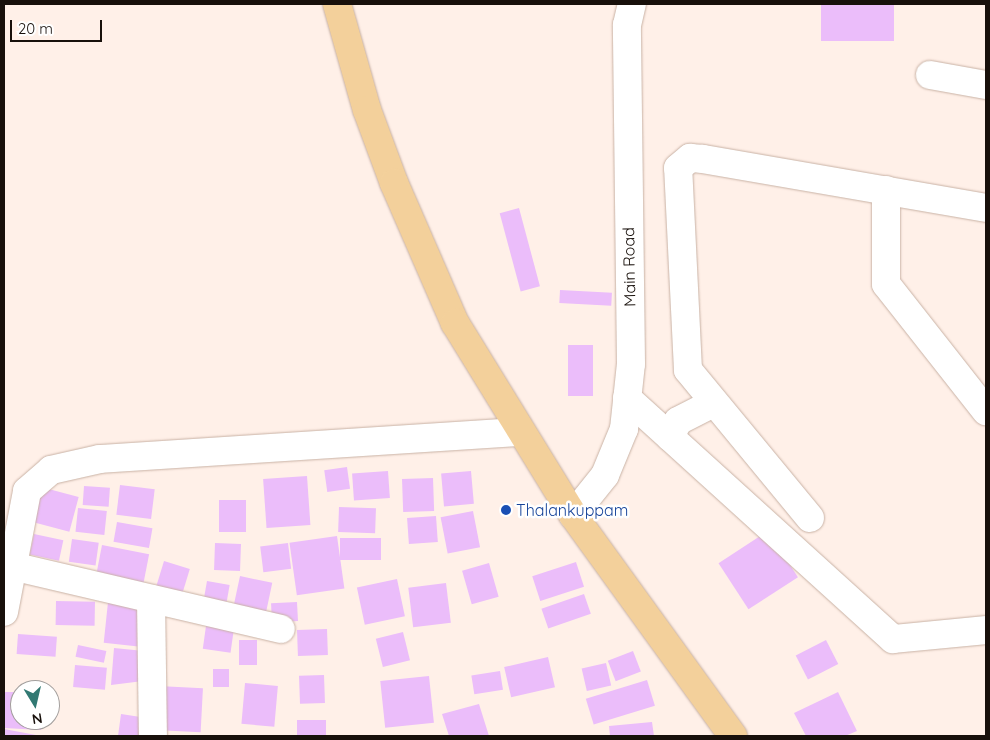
<!DOCTYPE html>
<html>
<head>
<meta charset="utf-8">
<style>
  body { margin:0 }
  #map { position:relative; width:990px; height:740px; overflow:hidden; background:#fff0e8; font-family:Quicksand,sans-serif }
  div>[style] { position:absolute }
  [style*='--x'] { left:calc(var(--x)*1px); top:calc(var(--y)*1px); width:calc(var(--w)*1px); rotate:calc(var(--a)*1deg) }
  .building>* { inset:0; background:#ebbdfa; transform-origin:0 0 }
  .roads { filter:drop-shadow(0 0 1px #c9b2a5) drop-shadow(0 0 1px #c9b2a5) }
  .minor>* { height:28px; margin:-14px; padding:0 14px; transform-origin:14px; border-radius:14px; background:#fff }
  .major>* { height:28px; margin:-14px; padding:0 14px; transform-origin:14px; border-radius:14px; background:#f3d09b }
  .dots>* { width:14px; height:14px; translate:-50% -50%; box-sizing:border-box; border:2px solid #fff; border-radius:50% }
  span { translate:-50% -50%; white-space:nowrap; text-align:center; line-height:1.15; -webkit-text-stroke:5px #fff; paint-order:stroke }
  .street-label { font-size:16px; color:#18100b }
  .transit-label { font-size:16px; color:#164399 }
  .left { translate:0 -50%; text-align:left }
  .frame { position:absolute; inset:0; border:5px solid #18100b; pointer-events:none }
  .north { position:absolute; left:10px; top:680px; width:50px; height:50px; box-sizing:border-box; background:#fff; border:1px solid #a39f9d; border-radius:50%; rotate:171deg; font-size:14px; font-weight:700; line-height:20px; text-align:center; color:#18100b }
  .north::after { content:''; display:block; margin:auto; width:18px; height:22px; background:#327973; clip-path:polygon(50% 0,100% 100%,50% 72%,0 100%) }
  .scale { position:absolute; left:10px; top:20px; width:92px; height:22px; box-sizing:border-box; border:2px solid #18100b; border-top:0; padding-left:6px; font-size:15px; line-height:18px; white-space:nowrap; color:#18100b; -webkit-text-stroke:4px #fff; paint-order:stroke }
</style>
</head>
<body>
<div id="map">
  <div class="building">
    <div style="left:821px;top:4px;width:73px;height:37px"></div>
    <div style="left:519px;top:208px;width:81px;height:20px;rotate:75deg"></div>
    <div style="left:560px;top:290px;width:52px;height:13px;rotate:3deg"></div>
    <div style="left:568px;top:345px;width:25px;height:51px"></div>
    <div style="left:347px;top:467px;width:22px;height:23px;rotate:82deg"></div>
    <div style="left:388px;top:471px;width:27px;height:36px;rotate:86deg"></div>
    <div style="left:471px;top:471px;width:33px;height:30px;rotate:85deg"></div>
    <div style="left:307px;top:476px;width:49px;height:44px;rotate:86deg"></div>
    <div style="left:433px;top:478px;width:33px;height:31px;rotate:88deg"></div>
    <div style="left:120px;top:485px;width:35px;height:30px;rotate:7deg"></div>
    <div style="left:84px;top:486px;width:26px;height:19px;rotate:4deg"></div>
    <div style="left:41px;top:487px;width:39px;height:36px;rotate:15deg"></div>
    <div style="left:219px;top:500px;width:27px;height:32px"></div>
    <div style="left:339px;top:507px;width:37px;height:25px;rotate:2deg"></div>
    <div style="left:78px;top:508px;width:29px;height:24px;rotate:6deg"></div>
    <div style="left:473px;top:511px;width:37px;height:33px;rotate:79deg"></div>
    <div style="left:436px;top:516px;width:26px;height:29px;rotate:86deg"></div>
    <div style="left:117px;top:522px;width:36px;height:20px;rotate:10deg"></div>
    <div style="left:768px;top:531px;width:55px;height:59px;rotate:57deg"></div>
    <div style="left:34px;top:534px;width:30px;height:21px;rotate:12deg"></div>
    <div style="left:337px;top:536px;width:53px;height:48px;rotate:82deg"></div>
    <div style="left:381px;top:538px;width:22px;height:41px;rotate:90deg"></div>
    <div style="left:72px;top:539px;width:27px;height:23px;rotate:8deg"></div>
    <div style="left:215px;top:543px;width:26px;height:27px;rotate:2deg"></div>
    <div style="left:288px;top:543px;width:26px;height:28px;rotate:83deg"></div>
    <div style="left:102px;top:545px;width:48px;height:33px;rotate:11deg"></div>
    <div style="left:164px;top:561px;width:27px;height:29px;rotate:17deg"></div>
    <div style="left:576px;top:562px;width:26px;height:46px;rotate:72deg"></div>
    <div style="left:489px;top:563px;width:35px;height:28px;rotate:74deg"></div>
    <div style="left:240px;top:576px;width:33px;height:31px;rotate:12deg"></div>
    <div style="left:397px;top:579px;width:38px;height:41px;rotate:78deg"></div>
    <div style="left:207px;top:581px;width:23px;height:17px;rotate:10deg"></div>
    <div style="left:446px;top:583px;width:40px;height:38px;rotate:83deg"></div>
    <div style="left:584px;top:594px;width:21px;height:45px;rotate:71deg"></div>
    <div style="left:56px;top:601px;width:39px;height:24px;rotate:1deg"></div>
    <div style="left:108px;top:602px;width:37px;height:41px;rotate:6deg"></div>
    <div style="left:297px;top:602px;width:19px;height:26px;rotate:87deg"></div>
    <div style="left:206px;top:626px;width:28px;height:23px;rotate:8deg"></div>
    <div style="left:327px;top:629px;width:26px;height:30px;rotate:88deg"></div>
    <div style="left:403px;top:632px;width:29px;height:28px;rotate:76deg"></div>
    <div style="left:18px;top:634px;width:39px;height:20px;rotate:4deg"></div>
    <div style="left:239px;top:640px;width:18px;height:25px"></div>
    <div style="left:826px;top:640px;width:27px;height:34px;rotate:63deg"></div>
    <div style="left:78px;top:645px;width:29px;height:12px;rotate:12deg"></div>
    <div style="clip-path:polygon(114px 648px,144px 651px,143px 681px,111px 685px)"></div>
    <div style="left:633px;top:651px;width:22px;height:27px;rotate:69deg"></div>
    <div style="left:548px;top:657px;width:31px;height:45px;rotate:77deg"></div>
    <div style="left:606px;top:663px;width:23px;height:25px;rotate:77deg"></div>
    <div style="left:75px;top:665px;width:32px;height:22px;rotate:5deg"></div>
    <div style="left:213px;top:669px;width:16px;height:18px"></div>
    <div style="left:500px;top:671px;width:19px;height:29px;rotate:81deg"></div>
    <div style="left:324px;top:675px;width:28px;height:25px;rotate:88deg"></div>
    <div style="left:429px;top:676px;width:47px;height:49px;rotate:84deg"></div>
    <div style="left:647px;top:680px;width:27px;height:64px;rotate:73deg"></div>
    <div style="left:245px;top:683px;width:33px;height:41px;rotate:5deg"></div>
    <div style="left:158px;top:686px;width:45px;height:44px;rotate:3deg"></div>
    <div style="clip-path:polygon(4px 692px,20px 692px,20px 720px,42px 720px,41px 730px,4px 728px)"></div>
    <div style="clip-path:polygon(838px 692px,857px 731px,845px 736px,806px 736px,794px 713px)"></div>
    <div style="clip-path:polygon(479px 704px,489px 736px,449px 736px,442px 714px)"></div>
    <div style="clip-path:polygon(121px 714px,147px 718px,145px 736px,118px 736px)"></div>
    <div style="left:297px;top:720px;width:29px;height:16px"></div>
    <div style="clip-path:polygon(652px 722px,654px 736px,610px 736px,609px 726px)"></div>
    <div style="clip-path:polygon(4px 729px,36px 735px,36px 736px,4px 736px)"></div>
  </div>
  <div class="roads">
    <div class="minor">
      <div style="--x:930;--y:75;--w:57;--a:10.1"></div>
      <div style="--x:886;--y:190;--w:94;--a:90"></div>
      <div style="--x:886;--y:284;--w:162;--a:51.8"></div>
      <div style="--x:627;--y:398;--w:359;--a:42.2"></div>
      <div style="--x:893;--y:639;--w:93;--a:-5.5"></div>
      <div style="--x:670;--y:437;--w:18;--a:-63"></div>
      <div style="--x:678;--y:421;--w:38;--a:-27"></div>
      <div style="--x:573;--y:515;--w:51;--a:-51.3"></div>
      <div style="--x:605;--y:475;--w:50;--a:-67.6"></div>
      <div style="--x:624;--y:429;--w:65;--a:-83.9"></div>
      <div style="--x:631;--y:364;--w:339;--a:-90.7"></div>
      <div style="--x:627;--y:25;--w:22;--a:-77"></div>
      <div style="--x:810;--y:518;--w:192;--a:-129.5"></div>
      <div style="--x:688;--y:370;--w:202;--a:-92.8"></div>
      <div style="--x:678;--y:168;--w:16;--a:-40"></div>
      <div style="--x:690;--y:158;--w:13;--a:4"></div>
      <div style="--x:703;--y:159;--w:287;--a:9.8"></div>
      <div style="--x:12;--y:566;--w:276;--a:13.2"></div>
      <div style="--x:151;--y:599;--w:137;--a:89.2"></div>
      <div style="--x:4;--y:612;--w:123;--a:-79.2"></div>
      <div style="--x:27;--y:491;--w:32;--a:-41"></div>
      <div style="--x:51;--y:470;--w:50;--a:-12.7"></div>
      <div style="--x:100;--y:459;--w:420;--a:-3.7"></div>
    </div>
    <div class="major">
      <div style="--x:337;--y:4;--w:110;--a:74.2"></div>
      <div style="--x:367;--y:110;--w:78;--a:69.7"></div>
      <div style="--x:394;--y:183;--w:153;--a:66.5"></div>
      <div style="--x:455;--y:323;--w:225;--a:58.4"></div>
      <div style="--x:573;--y:515;--w:273;--a:54.1"></div>
    </div>
  </div>
  <div class="dots">
    <div style="left:506px;top:510px;background:#1a4fb4"></div>
  </div>
  <div class="street-label">
    <span style="left:629px;top:267px;rotate:-91deg">Main Road</span>
  </div>
  <div class="transit-label">
    <span class="left" style="left:516px;top:510px">Thalankuppam</span>
  </div>
  <div class="frame"></div>
  <div class="north">N</div>
  <div class="scale">20 m</div>
</div>
</body>
</html>
